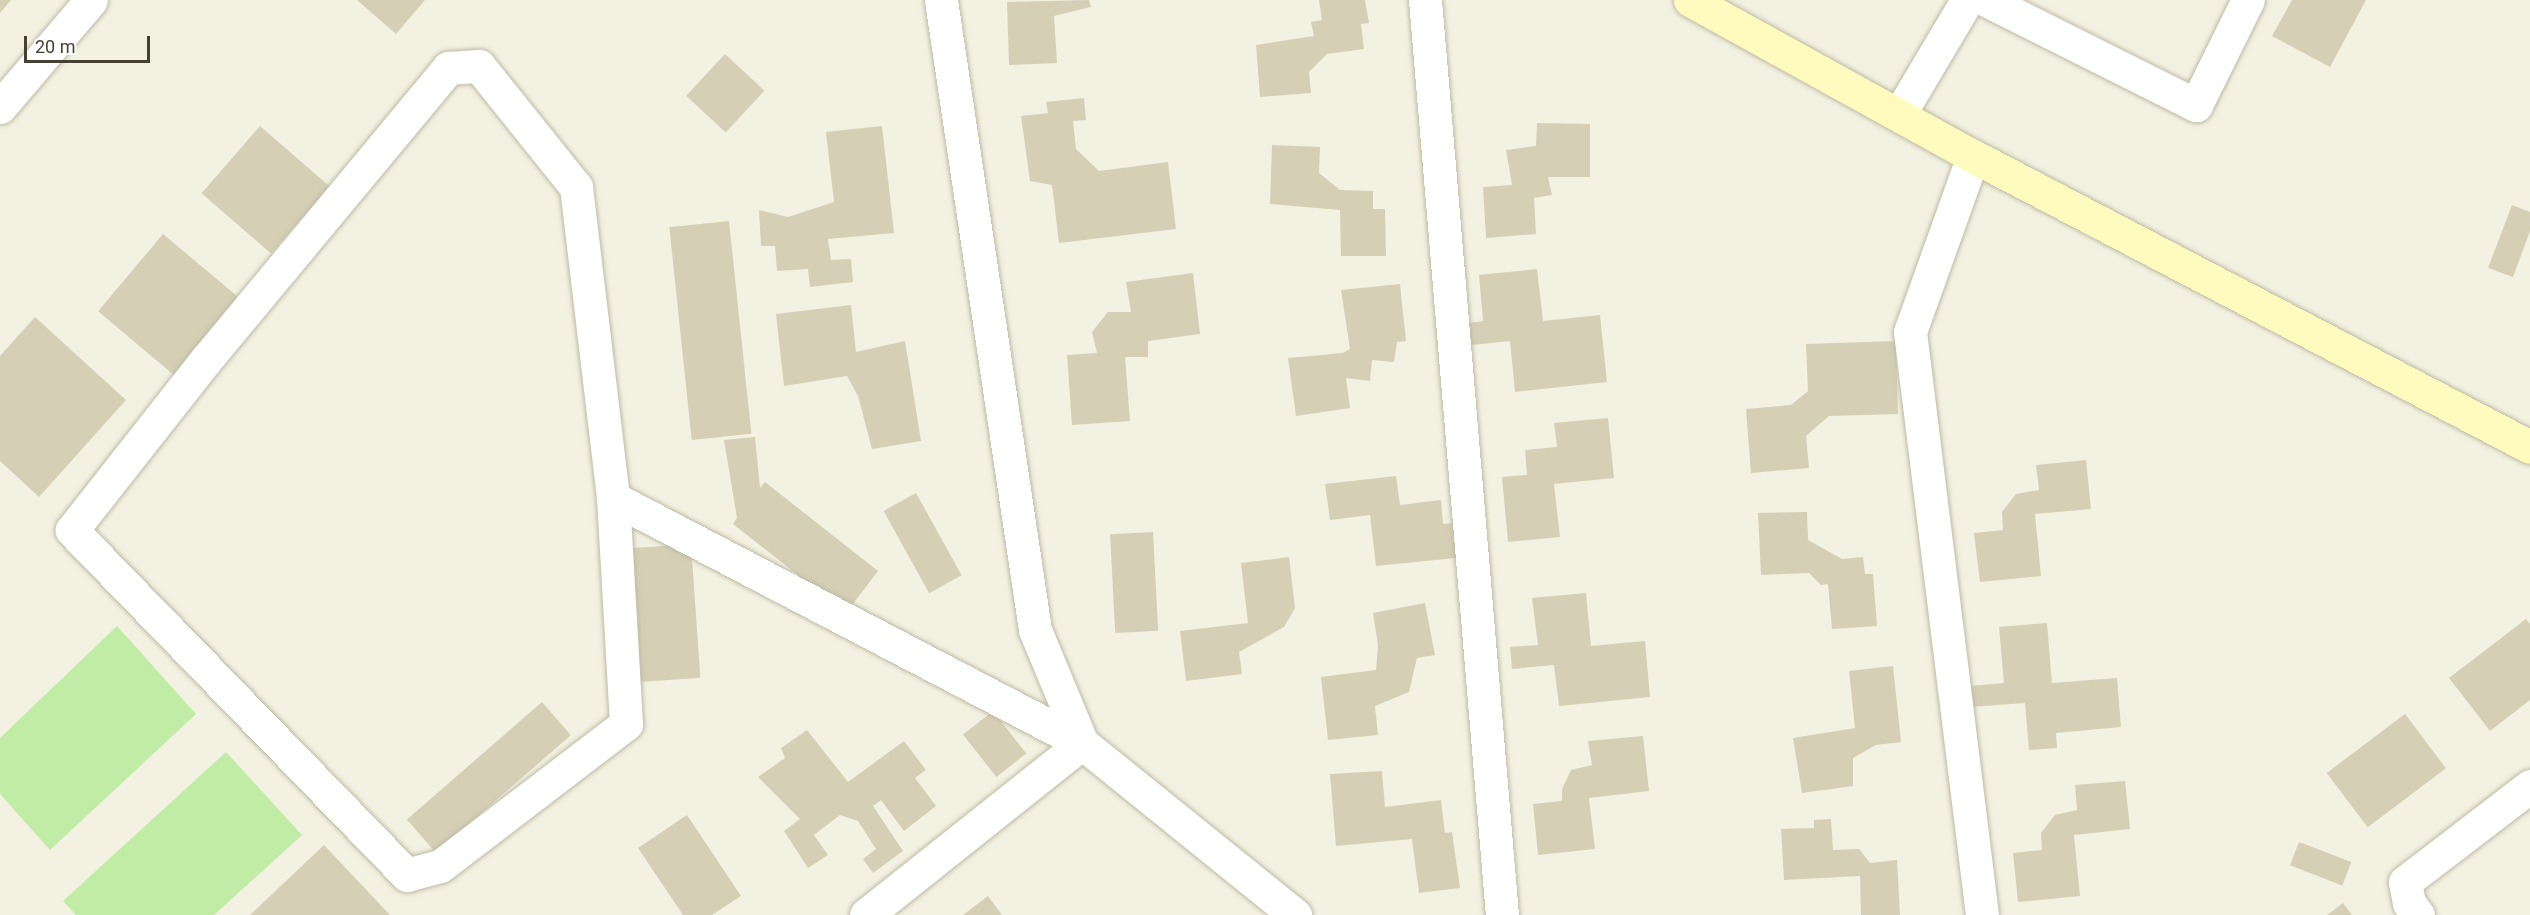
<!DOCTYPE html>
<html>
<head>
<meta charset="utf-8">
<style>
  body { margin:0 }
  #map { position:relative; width:2530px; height:915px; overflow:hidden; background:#f3f1e1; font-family:Roboto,sans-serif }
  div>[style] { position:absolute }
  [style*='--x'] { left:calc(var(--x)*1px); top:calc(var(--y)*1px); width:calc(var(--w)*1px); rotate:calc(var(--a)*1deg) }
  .green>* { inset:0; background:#c0eca5 }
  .building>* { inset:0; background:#d5cfb6; transform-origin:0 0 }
  .roads { filter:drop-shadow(0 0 2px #bfbaa4) drop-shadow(0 0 2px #bfbaa4) }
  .street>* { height:33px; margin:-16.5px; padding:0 16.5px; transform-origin:16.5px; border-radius:16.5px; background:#fff }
  .secondary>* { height:33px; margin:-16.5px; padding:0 16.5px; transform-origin:16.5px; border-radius:16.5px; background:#fffbbf }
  span { translate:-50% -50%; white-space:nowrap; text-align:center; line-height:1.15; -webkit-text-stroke:4.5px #fff; paint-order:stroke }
  .scale { position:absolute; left:24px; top:36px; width:126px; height:27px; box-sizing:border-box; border:3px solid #454132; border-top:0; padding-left:8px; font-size:18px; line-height:21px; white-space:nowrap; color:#454132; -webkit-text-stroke:4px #fff; paint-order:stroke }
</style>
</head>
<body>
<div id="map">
  <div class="green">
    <div style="clip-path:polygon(117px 626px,196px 714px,50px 850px,0 794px,0 738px)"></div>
    <div style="clip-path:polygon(226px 752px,302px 835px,214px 915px,76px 915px,63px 901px)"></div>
  </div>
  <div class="building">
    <div style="clip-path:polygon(0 0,11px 0,0 13px)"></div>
    <div style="clip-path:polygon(357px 0,425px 0,396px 34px)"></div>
    <div style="clip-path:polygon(1089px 0,1091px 7px,1054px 16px,1057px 63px,1009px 65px,1007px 2px)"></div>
    <div style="clip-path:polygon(1319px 0,1365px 0,1369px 23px,1361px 24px,1364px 49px,1327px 54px,1309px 72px,1311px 93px,1260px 97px,1256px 45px,1314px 36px,1311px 22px,1322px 20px)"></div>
    <div style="clip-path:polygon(2292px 0,2366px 0,2330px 67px,2272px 36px)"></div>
    <div style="left:725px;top:54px;width:54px;height:57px;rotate:43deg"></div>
    <div style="clip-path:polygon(1084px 98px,1086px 120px,1073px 121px,1076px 149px,1099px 171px,1168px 162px,1176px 229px,1059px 243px,1052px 185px,1030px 181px,1021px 116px,1048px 113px,1046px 102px)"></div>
    <div style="clip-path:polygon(1537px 123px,1590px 124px,1590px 177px,1548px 177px,1552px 195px,1534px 198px,1536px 234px,1486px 238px,1483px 187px,1512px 185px,1506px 150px,1536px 146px)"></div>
    <div style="left:260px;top:126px;width:92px;height:89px;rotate:41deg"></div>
    <div style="clip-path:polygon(882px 126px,894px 233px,828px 239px,831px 260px,851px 259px,853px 282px,810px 287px,808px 269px,777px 271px,775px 246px,761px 246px,759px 210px,788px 217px,834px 202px,826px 132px)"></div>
    <div style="clip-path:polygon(1272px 145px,1320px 147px,1319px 173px,1340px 190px,1373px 191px,1373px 209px,1385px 209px,1386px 256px,1341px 256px,1340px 210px,1270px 204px)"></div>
    <div style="clip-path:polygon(2512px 205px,2530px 212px,2530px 231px,2513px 277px,2488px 268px)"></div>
    <div style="left:729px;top:221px;width:214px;height:60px;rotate:84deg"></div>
    <div style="left:163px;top:234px;width:102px;height:101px;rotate:40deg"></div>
    <div style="clip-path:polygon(1537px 269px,1543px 321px,1600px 315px,1607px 382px,1515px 392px,1510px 341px,1463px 346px,1461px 324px,1483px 321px,1479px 275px)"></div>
    <div style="clip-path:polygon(1193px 273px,1200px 334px,1148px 341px,1148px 357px,1125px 357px,1130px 421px,1072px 425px,1067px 355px,1097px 353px,1092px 332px,1108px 312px,1131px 312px,1126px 282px)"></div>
    <div style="clip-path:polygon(1400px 284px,1406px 341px,1397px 342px,1394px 362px,1372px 360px,1370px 381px,1346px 378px,1350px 408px,1296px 416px,1288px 358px,1343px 353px,1350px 349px,1341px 290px)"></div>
    <div style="clip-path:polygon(851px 305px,856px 352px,905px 341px,921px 441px,872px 449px,858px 396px,847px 376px,784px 386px,776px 314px)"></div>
    <div style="clip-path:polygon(35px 317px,126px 400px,39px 497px,0 461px,0 356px)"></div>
    <div style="clip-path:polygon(1896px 341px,1898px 414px,1829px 416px,1806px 436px,1809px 468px,1751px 473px,1746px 409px,1791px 405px,1808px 391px,1806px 344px)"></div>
    <div style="clip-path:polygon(1608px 418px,1614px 478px,1554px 484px,1560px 537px,1508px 542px,1502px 477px,1527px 475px,1525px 450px,1557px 447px,1554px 423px)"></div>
    <div style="clip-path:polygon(755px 437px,760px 488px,765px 482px,878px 571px,846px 613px,733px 524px,737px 518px,724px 440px)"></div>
    <div style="clip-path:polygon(2086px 460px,2091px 509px,2035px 514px,2041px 576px,1980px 582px,1974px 533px,2003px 530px,2002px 512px,2016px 494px,2039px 490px,2036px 465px)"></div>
    <div style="clip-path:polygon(1396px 476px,1400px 505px,1441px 500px,1443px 524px,1460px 522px,1465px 557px,1376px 566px,1370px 515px,1330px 520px,1325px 484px)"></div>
    <div style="left:916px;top:493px;width:94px;height:37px;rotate:61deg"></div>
    <div style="clip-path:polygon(1807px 512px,1808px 540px,1842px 559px,1863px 557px,1865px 574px,1873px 574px,1877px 626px,1832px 629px,1828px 584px,1821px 585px,1809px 573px,1761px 575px,1758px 513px)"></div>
    <div style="left:1153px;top:532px;width:99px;height:43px;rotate:87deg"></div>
    <div style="left:691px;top:544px;width:134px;height:68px;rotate:86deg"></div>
    <div style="clip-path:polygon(1289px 557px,1295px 608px,1284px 627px,1239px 652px,1242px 674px,1186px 681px,1180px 631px,1248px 623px,1241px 563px)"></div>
    <div style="clip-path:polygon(1586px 593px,1591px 646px,1645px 641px,1650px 697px,1559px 706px,1554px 665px,1512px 669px,1510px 647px,1538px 645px,1532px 598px)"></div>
    <div style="clip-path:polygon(1425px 603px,1435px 655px,1417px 658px,1409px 692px,1375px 706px,1378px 735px,1328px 740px,1321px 677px,1376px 670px,1378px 645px,1373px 613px)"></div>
    <div style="clip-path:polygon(2526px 619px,2530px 624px,2530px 700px,2490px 731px,2449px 678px)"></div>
    <div style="clip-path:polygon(2047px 623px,2052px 683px,2117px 678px,2121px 727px,2056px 733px,2057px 748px,2029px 750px,2025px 703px,1970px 707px,1969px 686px,2004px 683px,1999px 627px)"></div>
    <div style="clip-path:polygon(1893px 666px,1901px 742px,1876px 745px,1853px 758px,1853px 786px,1802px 793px,1793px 738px,1855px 728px,1849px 671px)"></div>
    <div style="left:542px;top:702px;width:44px;height:179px;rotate:49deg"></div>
    <div style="left:993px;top:711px;width:54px;height:38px;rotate:52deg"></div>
    <div style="left:2405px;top:714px;width:68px;height:98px;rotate:53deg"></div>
    <div style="clip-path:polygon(807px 730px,848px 782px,904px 741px,926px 770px,915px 778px,936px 806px,904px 831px,881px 800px,873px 806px,903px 851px,873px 873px,863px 859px,876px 849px,858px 821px,840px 815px,814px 835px,828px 855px,808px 868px,784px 831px,800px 819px,758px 777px,785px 758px,781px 748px)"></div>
    <div style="clip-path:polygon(1643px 736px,1649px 791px,1589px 798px,1595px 849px,1538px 855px,1533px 804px,1562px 801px,1562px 789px,1571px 770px,1592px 765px,1588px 741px)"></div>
    <div style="clip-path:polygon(1382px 771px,1385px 807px,1441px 800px,1445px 833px,1452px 832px,1460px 888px,1419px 893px,1412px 839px,1336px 846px,1330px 774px)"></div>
    <div style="clip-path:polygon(2125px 781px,2130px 829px,2074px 835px,2080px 896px,2018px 902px,2013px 853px,2042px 850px,2041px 833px,2055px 815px,2077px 810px,2075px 785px)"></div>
    <div style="clip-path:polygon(687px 815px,741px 896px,712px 915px,683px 915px,638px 848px)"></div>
    <div style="clip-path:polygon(1831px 819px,1833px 850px,1859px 849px,1870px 863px,1897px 860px,1900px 915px,1861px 915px,1860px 876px,1784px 880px,1781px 829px,1814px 828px,1814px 820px)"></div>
    <div style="left:2299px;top:842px;width:56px;height:25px;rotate:21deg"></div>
    <div style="clip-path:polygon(324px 845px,390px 915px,250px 915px)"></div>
    <div style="clip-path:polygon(988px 896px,1002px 915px,963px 915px)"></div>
    <div style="clip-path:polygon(2343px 903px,2352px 915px,2327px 915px)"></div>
  </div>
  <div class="roads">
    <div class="street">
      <div style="--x:1425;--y:0;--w:918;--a:85.19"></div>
      <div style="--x:1986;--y:0;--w:235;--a:26.6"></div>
      <div style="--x:2196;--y:105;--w:117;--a:-63.7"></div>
      <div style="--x:479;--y:66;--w:155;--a:51.3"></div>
      <div style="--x:576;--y:187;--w:313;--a:83.2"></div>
      <div style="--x:613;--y:498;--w:226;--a:86.7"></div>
      <div style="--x:626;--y:724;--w:234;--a:142.6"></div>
      <div style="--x:440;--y:866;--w:34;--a:165"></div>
      <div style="--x:407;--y:875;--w:481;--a:-134.2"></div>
      <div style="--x:72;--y:530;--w:215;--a:-51.8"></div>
      <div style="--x:205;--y:361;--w:381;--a:-50.3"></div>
      <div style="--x:448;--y:68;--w:31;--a:-4"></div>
      <div style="--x:0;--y:107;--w:140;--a:-49.6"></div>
      <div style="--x:1900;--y:113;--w:131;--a:-59.3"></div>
      <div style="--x:1973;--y:156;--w:187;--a:109.7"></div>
      <div style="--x:1910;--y:332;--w:587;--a:82.96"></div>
      <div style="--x:613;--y:498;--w:529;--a:27.58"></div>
      <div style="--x:1082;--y:743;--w:274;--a:38.9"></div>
      <div style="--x:866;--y:915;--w:276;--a:-38.5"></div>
      <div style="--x:1082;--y:743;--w:122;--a:-112.6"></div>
      <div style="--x:1035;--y:630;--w:637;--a:-98.49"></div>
      <div style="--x:2418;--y:915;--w:15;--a:-127"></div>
      <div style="--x:2409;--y:903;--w:21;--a:-101"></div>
      <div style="--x:2405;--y:882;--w:158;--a:-37.5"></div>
    </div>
    <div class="secondary">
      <div style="--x:1690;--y:0;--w:323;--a:28.9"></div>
      <div style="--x:1973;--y:156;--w:628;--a:27.58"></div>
    </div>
  </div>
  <div class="scale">20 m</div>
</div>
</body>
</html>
